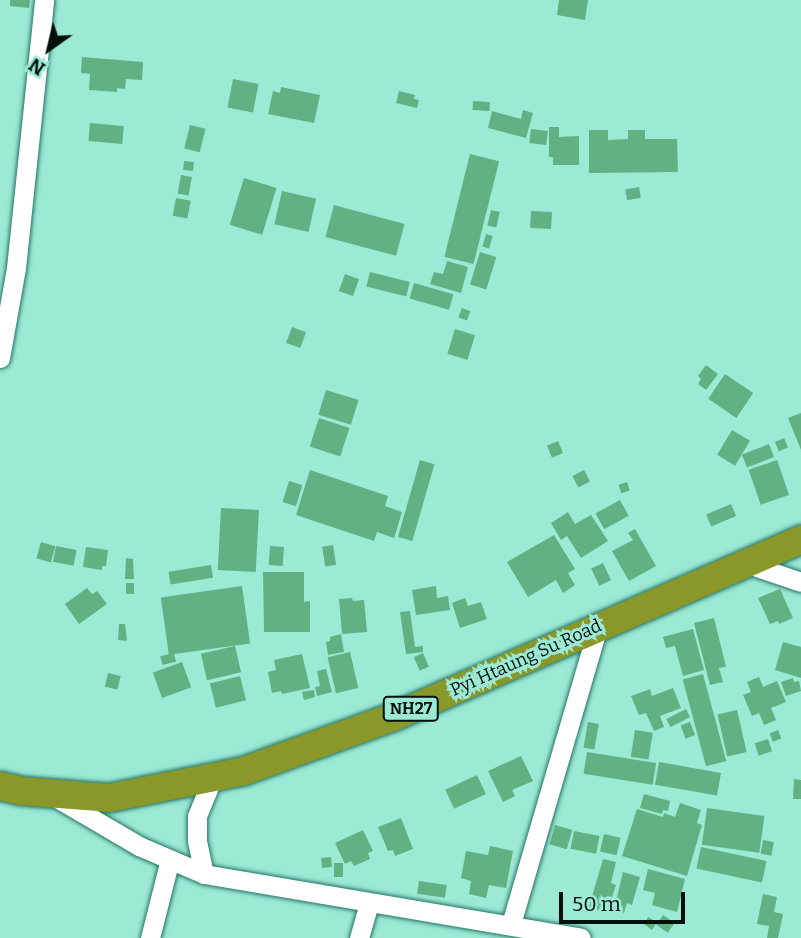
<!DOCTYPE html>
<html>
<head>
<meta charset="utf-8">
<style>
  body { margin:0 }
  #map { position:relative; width:801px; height:938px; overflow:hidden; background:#9ce9d6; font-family:Bitter,serif }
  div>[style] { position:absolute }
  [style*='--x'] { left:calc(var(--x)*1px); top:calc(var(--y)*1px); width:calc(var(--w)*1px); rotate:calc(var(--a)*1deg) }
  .building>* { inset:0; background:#61b183; transform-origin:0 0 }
  .roads { filter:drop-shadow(0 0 2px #257565) drop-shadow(0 0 2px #257565) }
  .minor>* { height:19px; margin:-9.5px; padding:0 9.5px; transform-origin:9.5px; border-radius:9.5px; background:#fff }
  .highway>* { height:28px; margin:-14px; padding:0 14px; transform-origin:14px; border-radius:14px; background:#899829 }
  span { translate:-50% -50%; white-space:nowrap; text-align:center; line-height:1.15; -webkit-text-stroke:6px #9ce9d6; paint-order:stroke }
  .shield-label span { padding:2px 5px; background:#9ce9d6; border:2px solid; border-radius:5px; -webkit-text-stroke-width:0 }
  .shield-label { font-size:16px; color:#00110c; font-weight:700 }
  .street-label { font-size:18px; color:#00110c }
  .north { position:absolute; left:14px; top:14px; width:70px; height:70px; -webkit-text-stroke:5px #9ce9d6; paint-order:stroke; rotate:214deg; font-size:19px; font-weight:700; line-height:28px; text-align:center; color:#00110c }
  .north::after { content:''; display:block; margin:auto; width:24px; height:32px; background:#00110c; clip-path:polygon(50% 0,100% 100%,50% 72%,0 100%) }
  .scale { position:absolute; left:559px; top:892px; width:126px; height:32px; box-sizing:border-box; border:4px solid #00110c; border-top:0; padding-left:9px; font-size:21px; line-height:24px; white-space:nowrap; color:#00110c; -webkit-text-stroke:5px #9ce9d6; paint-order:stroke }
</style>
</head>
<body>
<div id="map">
  <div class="building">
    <div style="clip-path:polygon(10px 0,30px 0,29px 8px,10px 6px)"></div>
    <div style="clip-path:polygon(559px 0,588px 0,585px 20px,557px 15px)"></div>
    <div style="clip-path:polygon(82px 57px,143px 62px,142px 80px,126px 79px,125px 89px,117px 88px,117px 92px,89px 90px,90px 74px,81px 73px)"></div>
    <div style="left:233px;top:79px;width:26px;height:29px;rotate:11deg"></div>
    <div style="clip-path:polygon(281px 87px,320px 95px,314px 123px,268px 114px,273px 91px,280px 93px)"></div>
    <div style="clip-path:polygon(399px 91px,415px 95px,414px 99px,419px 100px,417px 108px,396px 103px)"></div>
    <div style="left:473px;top:101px;width:17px;height:9px;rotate:3deg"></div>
    <div style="clip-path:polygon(523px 110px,533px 113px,526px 138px,488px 128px,492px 111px,521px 119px)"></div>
    <div style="left:90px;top:123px;width:34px;height:18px;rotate:5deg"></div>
    <div style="left:190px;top:125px;width:16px;height:24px;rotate:14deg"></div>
    <div style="clip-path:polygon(549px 127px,559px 127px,559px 137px,579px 136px,579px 165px,553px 165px,553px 157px,549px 157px)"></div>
    <div style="left:531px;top:129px;width:17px;height:14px;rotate:7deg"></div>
    <div style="clip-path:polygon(589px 130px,608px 130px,608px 140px,628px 139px,628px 130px,645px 130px,645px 139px,677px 139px,678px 172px,589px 173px)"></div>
    <div style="left:470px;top:154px;width:30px;height:106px;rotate:14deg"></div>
    <div style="left:184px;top:161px;width:10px;height:9px;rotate:6deg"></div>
    <div style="left:181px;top:175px;width:11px;height:19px;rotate:10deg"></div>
    <div style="left:244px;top:178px;width:34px;height:49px;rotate:17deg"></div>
    <div style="left:639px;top:187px;width:11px;height:14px;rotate:80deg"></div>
    <div style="left:282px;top:191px;width:35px;height:34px;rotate:13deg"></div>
    <div style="left:176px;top:198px;width:15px;height:18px;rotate:11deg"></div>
    <div style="left:334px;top:205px;width:73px;height:33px;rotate:15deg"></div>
    <div style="left:491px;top:210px;width:9px;height:16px;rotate:13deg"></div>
    <div style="left:531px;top:211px;width:21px;height:17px;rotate:3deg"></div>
    <div style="left:486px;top:234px;width:7px;height:13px;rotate:16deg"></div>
    <div style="left:480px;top:252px;width:17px;height:34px;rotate:17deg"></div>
    <div style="clip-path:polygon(447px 261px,468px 267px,461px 293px,430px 284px,434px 272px,443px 274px)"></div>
    <div style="left:370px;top:272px;width:41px;height:15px;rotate:14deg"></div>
    <div style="left:345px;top:274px;width:15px;height:18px;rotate:20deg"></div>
    <div style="left:414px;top:283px;width:41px;height:16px;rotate:16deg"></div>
    <div style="left:462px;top:308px;width:9px;height:10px;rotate:21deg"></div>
    <div style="left:292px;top:327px;width:15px;height:17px;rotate:20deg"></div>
    <div style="left:455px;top:329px;width:21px;height:26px;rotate:17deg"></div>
    <div style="clip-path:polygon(706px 365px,718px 374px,706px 390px,698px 384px,701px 379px,698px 376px)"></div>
    <div style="left:725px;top:374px;width:34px;height:30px;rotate:34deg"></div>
    <div style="left:326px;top:390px;width:34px;height:26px;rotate:17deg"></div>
    <div style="clip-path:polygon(801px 413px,801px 450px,788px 418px)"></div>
    <div style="left:319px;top:418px;width:32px;height:30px;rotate:18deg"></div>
    <div style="left:732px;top:430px;width:21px;height:29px;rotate:31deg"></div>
    <div style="left:784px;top:438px;width:10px;height:10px;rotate:66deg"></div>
    <div style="left:558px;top:441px;width:13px;height:12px;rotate:67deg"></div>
    <div style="left:769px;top:444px;width:14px;height:29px;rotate:69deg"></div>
    <div style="left:420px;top:460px;width:15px;height:80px;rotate:16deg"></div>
    <div style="left:777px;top:460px;width:37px;height:30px;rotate:71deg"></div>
    <div style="clip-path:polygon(310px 470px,388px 496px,385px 506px,402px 512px,394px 538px,377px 532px,374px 541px,296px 515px)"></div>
    <div style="left:584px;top:470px;width:13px;height:13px;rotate:63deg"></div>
    <div style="left:289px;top:481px;width:14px;height:22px;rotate:17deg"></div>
    <div style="left:627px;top:482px;width:9px;height:9px;rotate:72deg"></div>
    <div style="left:620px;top:500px;width:18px;height:28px;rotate:61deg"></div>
    <div style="left:731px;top:504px;width:13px;height:27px;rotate:67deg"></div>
    <div style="left:221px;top:508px;width:38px;height:62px;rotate:3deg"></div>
    <div style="clip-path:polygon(568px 512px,575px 524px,591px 515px,608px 541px,581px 558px,567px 536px,561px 540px,551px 523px)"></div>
    <div style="clip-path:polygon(635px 529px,656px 566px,629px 581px,612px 551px,633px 540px,628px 533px)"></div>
    <div style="clip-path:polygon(554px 535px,575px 569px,568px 573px,575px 585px,563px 593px,556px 580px,528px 597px,507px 562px)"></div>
    <div style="left:41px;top:542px;width:15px;height:17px;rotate:16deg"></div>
    <div style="left:333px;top:545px;width:20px;height:11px;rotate:81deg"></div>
    <div style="left:56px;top:546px;width:21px;height:16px;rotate:11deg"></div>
    <div style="left:270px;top:546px;width:14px;height:19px;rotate:4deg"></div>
    <div style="clip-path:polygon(86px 547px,108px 550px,106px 566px,102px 566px,102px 570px,83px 567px)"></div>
    <div style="clip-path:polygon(126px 558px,133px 559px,134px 579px,125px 579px)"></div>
    <div style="left:603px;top:563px;width:19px;height:13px;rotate:65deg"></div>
    <div style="left:211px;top:565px;width:13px;height:43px;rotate:81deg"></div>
    <div style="clip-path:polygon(263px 572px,304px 572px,304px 602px,310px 601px,310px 632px,264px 632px)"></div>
    <div style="left:126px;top:583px;width:8px;height:11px"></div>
    <div style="left:242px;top:586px;width:58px;height:82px;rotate:82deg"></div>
    <div style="clip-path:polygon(436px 586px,437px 598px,448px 596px,450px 610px,416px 615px,412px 590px)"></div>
    <div style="clip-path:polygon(87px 588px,92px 594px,97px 591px,107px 604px,79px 624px,65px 604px)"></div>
    <div style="clip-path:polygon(780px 589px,793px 618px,779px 624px,778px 621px,770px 624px,758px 598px)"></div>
    <div style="clip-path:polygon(352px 598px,353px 601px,364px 600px,367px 632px,342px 634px,339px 599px)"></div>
    <div style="clip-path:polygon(465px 598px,468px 606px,481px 602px,487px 619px,460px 628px,452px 603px)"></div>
    <div style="clip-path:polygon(410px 611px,415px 647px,423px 646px,423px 652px,406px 654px,400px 612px)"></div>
    <div style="clip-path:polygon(714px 618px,726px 667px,719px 668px,723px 682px,710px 685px,694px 623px)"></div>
    <div style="clip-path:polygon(119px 624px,125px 624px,127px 641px,118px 640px)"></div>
    <div style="clip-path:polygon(693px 629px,704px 670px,683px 676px,675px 646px,666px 648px,663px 637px)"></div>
    <div style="clip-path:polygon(341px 634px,344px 652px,328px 655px,326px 642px,330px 641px,330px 637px)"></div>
    <div style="clip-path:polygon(783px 642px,801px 647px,801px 678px,775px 670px)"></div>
    <div style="left:235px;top:646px;width:27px;height:35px;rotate:77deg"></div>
    <div style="left:350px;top:652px;width:37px;height:23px;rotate:77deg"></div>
    <div style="left:174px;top:653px;width:9px;height:14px;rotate:77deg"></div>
    <div style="left:423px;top:653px;width:15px;height:10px;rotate:67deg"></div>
    <div style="clip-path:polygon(302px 654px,310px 688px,282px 694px,281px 691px,272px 693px,268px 672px,276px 670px,274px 660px)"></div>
    <div style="left:182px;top:662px;width:27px;height:31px;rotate:70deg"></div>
    <div style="clip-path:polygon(326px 669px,332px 692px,317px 696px,315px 687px,320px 686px,317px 671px)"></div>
    <div style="left:108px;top:673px;width:13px;height:14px;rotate:13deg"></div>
    <div style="left:703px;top:674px;width:90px;height:21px;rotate:75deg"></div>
    <div style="left:240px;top:676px;width:25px;height:31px;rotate:76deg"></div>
    <div style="clip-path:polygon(759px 677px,763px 687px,777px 681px,786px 702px,771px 708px,776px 720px,764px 725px,759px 713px,752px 716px,743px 695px,751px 692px,747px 682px)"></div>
    <div style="clip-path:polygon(793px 678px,794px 682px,799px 681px,801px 691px,786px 696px,781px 682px)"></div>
    <div style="clip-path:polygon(673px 688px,681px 708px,660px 716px,664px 727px,654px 731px,646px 713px,639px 715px,631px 696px,650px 689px,652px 696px)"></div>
    <div style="clip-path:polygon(314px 690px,315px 697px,304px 700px,302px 692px)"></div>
    <div style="left:686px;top:709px;width:9px;height:22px;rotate:63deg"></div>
    <div style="left:737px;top:710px;width:43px;height:20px;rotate:77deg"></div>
    <div style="left:588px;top:722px;width:11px;height:26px;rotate:10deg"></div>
    <div style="left:690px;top:722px;width:14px;height:10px;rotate:69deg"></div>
    <div style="left:635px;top:730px;width:18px;height:27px;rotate:9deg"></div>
    <div style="left:778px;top:730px;width:9px;height:9px;rotate:69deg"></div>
    <div style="left:768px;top:739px;width:13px;height:14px;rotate:72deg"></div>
    <div style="left:587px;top:752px;width:70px;height:22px;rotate:9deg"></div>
    <div style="clip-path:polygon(521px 756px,533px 781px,512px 790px,515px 796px,503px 802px,488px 771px)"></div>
    <div style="left:659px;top:762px;width:63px;height:23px;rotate:10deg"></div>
    <div style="left:477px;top:775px;width:21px;height:35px;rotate:65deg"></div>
    <div style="clip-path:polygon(794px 779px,801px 780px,801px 799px,793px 799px)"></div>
    <div style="clip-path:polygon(644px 794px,670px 801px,668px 811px,663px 810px,662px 814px,640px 808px)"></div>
    <div style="clip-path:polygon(680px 803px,701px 810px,697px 823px,702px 825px,687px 876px,622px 856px,637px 809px,663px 817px,664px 813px,675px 817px)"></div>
    <div style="left:707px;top:808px;width:58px;height:37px;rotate:8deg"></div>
    <div style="clip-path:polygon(401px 818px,413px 849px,395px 856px,393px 850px,388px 851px,378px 827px)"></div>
    <div style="left:555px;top:825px;width:18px;height:20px;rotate:16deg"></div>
    <div style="clip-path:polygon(363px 830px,373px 851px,368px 853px,370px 859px,354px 866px,351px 861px,345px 864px,335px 843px)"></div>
    <div style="left:574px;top:831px;width:26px;height:18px;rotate:11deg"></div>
    <div style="left:604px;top:834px;width:17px;height:18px;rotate:13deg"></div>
    <div style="left:763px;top:840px;width:11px;height:14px;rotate:10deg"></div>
    <div style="clip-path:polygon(490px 846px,513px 851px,506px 888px,489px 885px,486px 898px,469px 894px,471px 881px,461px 878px,466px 851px,488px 855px)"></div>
    <div style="left:701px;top:847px;width:67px;height:22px;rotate:12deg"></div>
    <div style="left:331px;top:857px;width:10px;height:10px;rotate:84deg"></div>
    <div style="clip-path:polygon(603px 859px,616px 862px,611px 883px,616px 885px,612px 897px,607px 896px,602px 911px,589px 907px)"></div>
    <div style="left:334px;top:863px;width:9px;height:14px"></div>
    <div style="clip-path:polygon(648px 869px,685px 879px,677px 912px,652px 905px,655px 893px,643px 890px)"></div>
    <div style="clip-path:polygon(623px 872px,640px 877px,632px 905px,627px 903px,624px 913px,614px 910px)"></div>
    <div style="left:419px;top:881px;width:28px;height:13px;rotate:8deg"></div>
    <div style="clip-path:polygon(763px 894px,777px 897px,774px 912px,783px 914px,778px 938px,767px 938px,769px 926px,757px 924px)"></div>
    <div style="left:663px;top:915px;width:14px;height:12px;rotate:34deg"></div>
    <div style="clip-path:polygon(648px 917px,657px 922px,652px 930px,644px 924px)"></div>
  </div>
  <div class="roads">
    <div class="minor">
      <div style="--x:0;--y:358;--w:91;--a:-79.9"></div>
      <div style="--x:16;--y:268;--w:269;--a:-84"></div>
      <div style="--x:748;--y:564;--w:56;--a:18.8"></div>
      <div style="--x:57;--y:798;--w:95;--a:30.3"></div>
      <div style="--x:139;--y:846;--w:71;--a:23.3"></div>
      <div style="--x:204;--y:874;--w:382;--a:9.6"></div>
      <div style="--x:204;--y:874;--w:35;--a:-102"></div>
      <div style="--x:197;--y:840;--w:24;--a:-90"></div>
      <div style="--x:197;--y:816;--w:42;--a:-67.7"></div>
      <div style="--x:511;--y:924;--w:310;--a:-73.7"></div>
      <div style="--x:150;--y:938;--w:81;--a:-75.8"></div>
      <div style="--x:359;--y:938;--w:36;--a:-74"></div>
    </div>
    <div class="highway">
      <div style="--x:0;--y:786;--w:22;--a:13"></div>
      <div style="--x:21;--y:791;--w:88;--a:4.5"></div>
      <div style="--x:109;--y:798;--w:138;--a:-11.3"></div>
      <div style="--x:244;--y:771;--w:158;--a:-19.9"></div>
      <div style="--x:393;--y:717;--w:445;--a:-23.5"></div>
    </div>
  </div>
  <div class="shield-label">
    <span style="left:411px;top:709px">NH27</span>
  </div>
  <div class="street-label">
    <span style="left:526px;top:658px;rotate:-24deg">Pyi Htaung Su Road</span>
  </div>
  <div class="north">N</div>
  <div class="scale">50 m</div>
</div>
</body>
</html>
